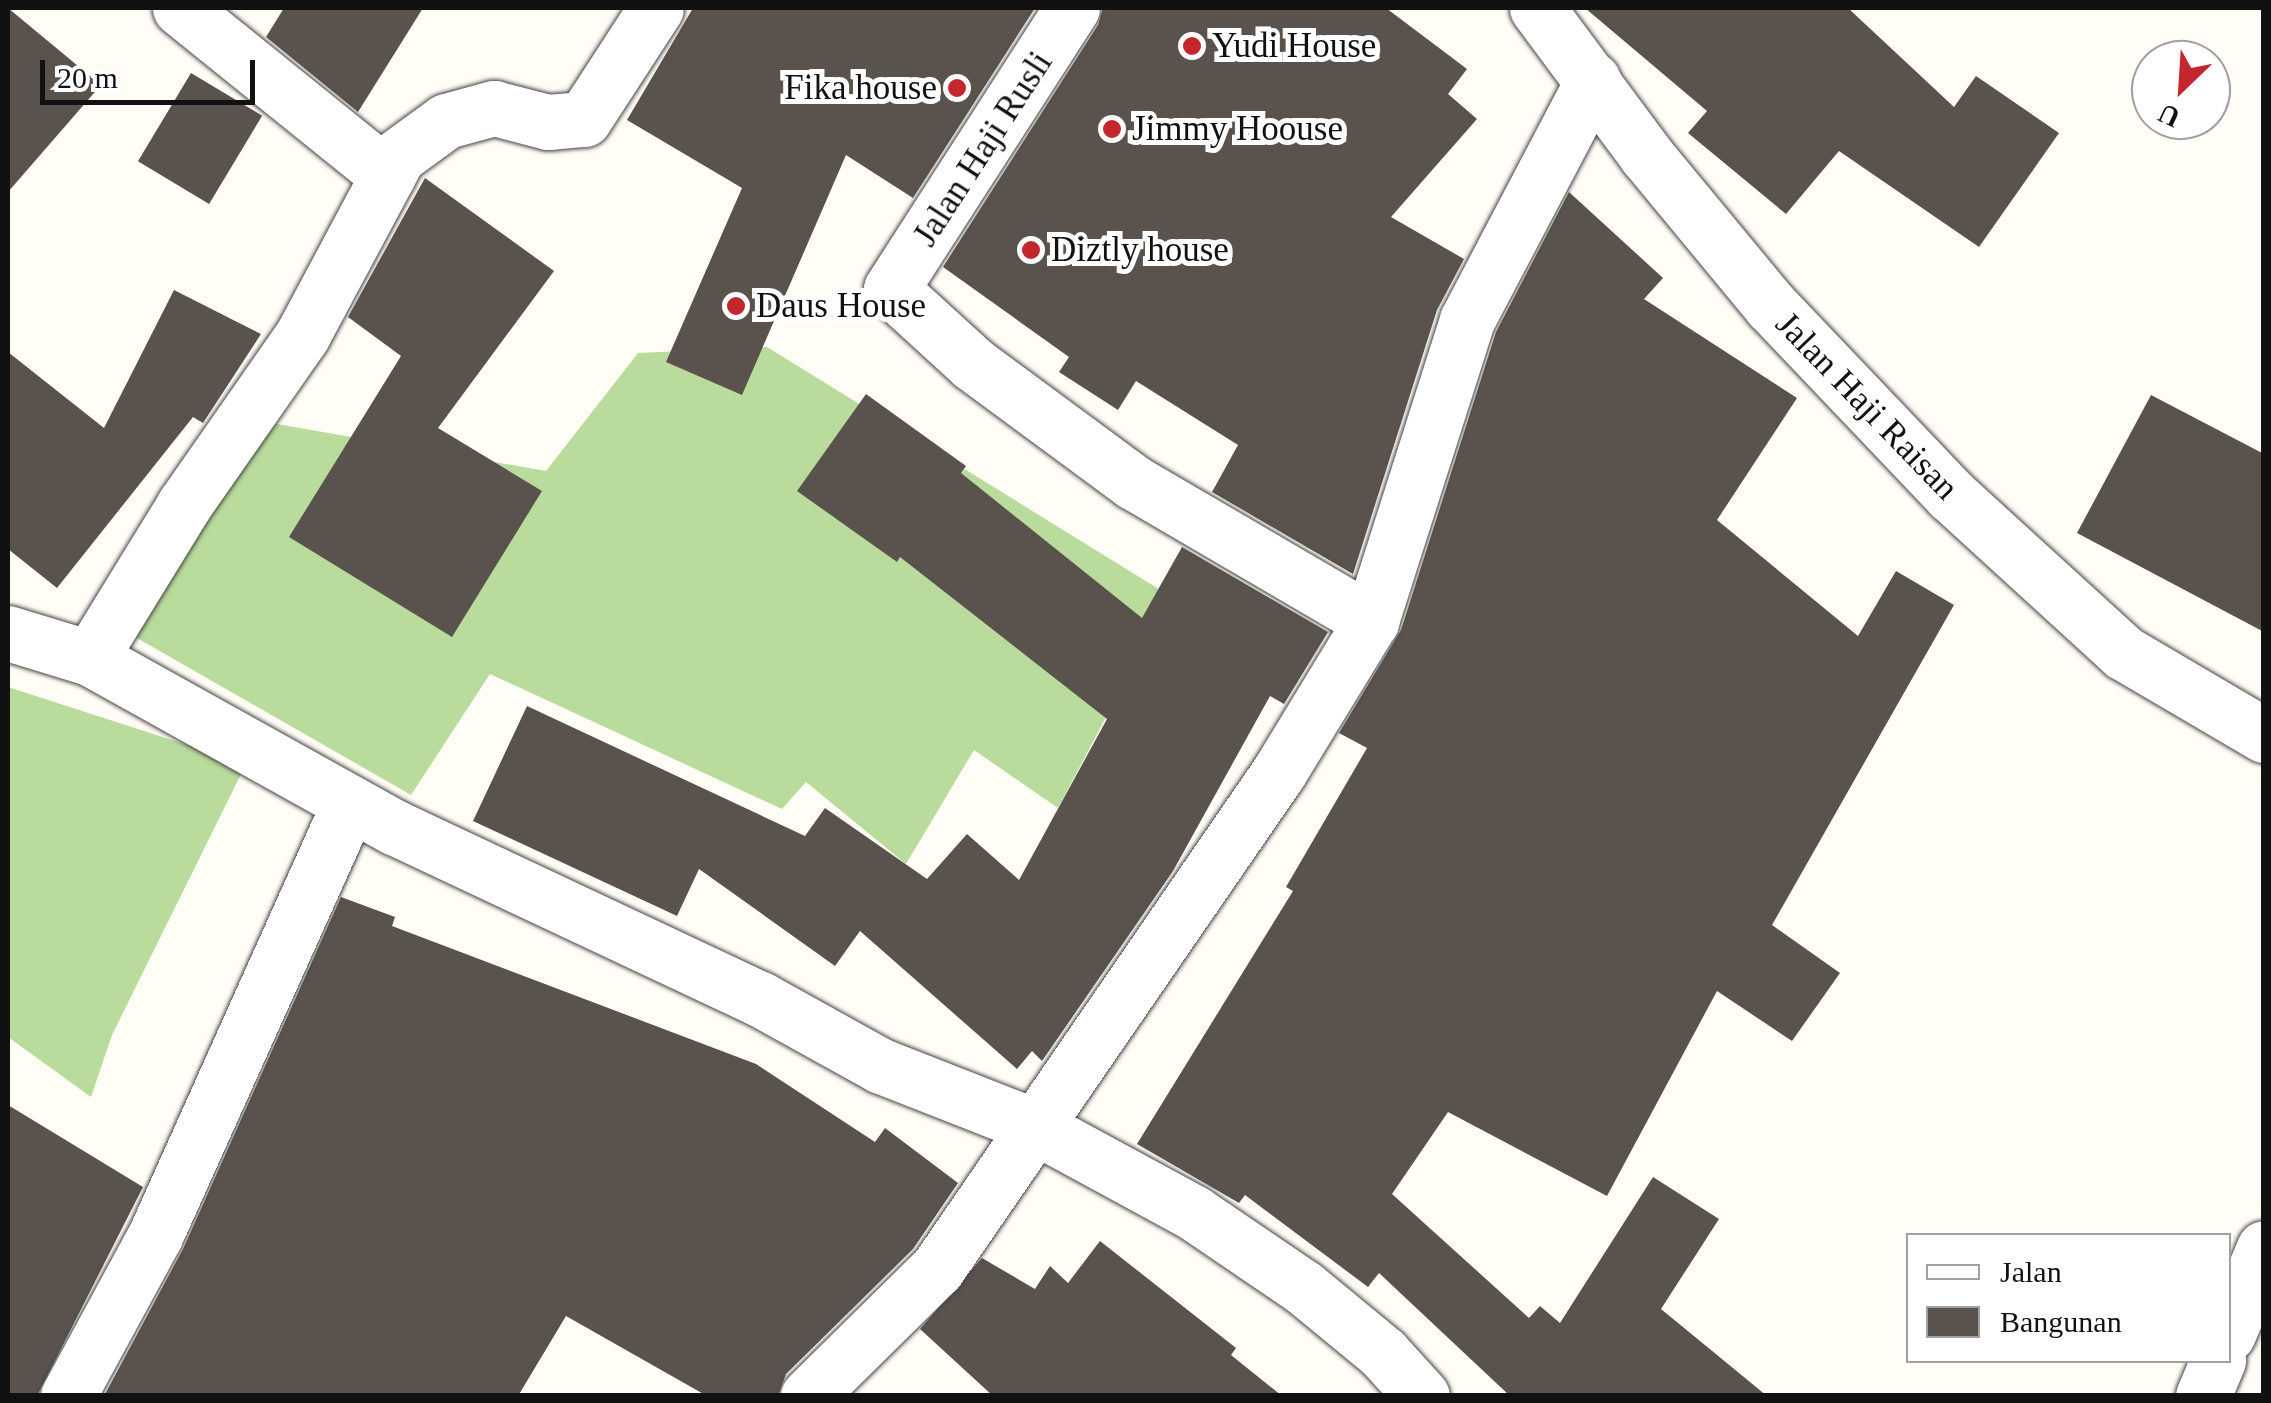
<!DOCTYPE html>
<html>
<head>
<meta charset="utf-8">
<style>
  body { margin:0 }
  #map { position:relative; width:2271px; height:1403px; overflow:hidden; background:#fffdf5; font-family:"Times New Roman",serif }
  div>[style] { position:absolute }
  [style*='--x'] { left:calc(var(--x)*1px); top:calc(var(--y)*1px); width:calc(var(--w)*1px); rotate:calc(var(--a)*1deg) }
  .forest>* { inset:0; background:#b9dc9c }
  .building>* { inset:0; background:#5a524d; transform-origin:0 0 }
  .roads { filter:drop-shadow(0 0 2px #444) drop-shadow(0 0 2px #444) }
  .street>* { height:55px; margin:-27.5px; padding:0 27.5px; transform-origin:27.5px; border-radius:27.5px; background:#fff }
  .dots>* { width:28px; height:28px; translate:-50% -50%; box-sizing:border-box; border:5px solid #fff; border-radius:50% }
  span { translate:-50% -50%; white-space:nowrap; text-align:center; line-height:1.15; -webkit-text-stroke:10px #fff; paint-order:stroke }
  .poi-label { font-size:35px; color:#111 }
  .left { translate:0 -50%; text-align:left }
  .right { translate:-100% -50%; text-align:right }
  .street-label { font-size:35px; color:#111 }
  .frame { position:absolute; inset:0; border:10px solid #111; pointer-events:none }
  .legend { position:absolute; left:1906px; top:1233px; width:325px; height:130px; box-sizing:border-box; background:#fff; border:2px solid #a0a0a0; margin:0; padding:12px 18px; list-style:none; font-size:30px; color:#111 }
  .legend li { display:flex; align-items:center; gap:20px; height:50px }
  .legend b { width:50px; border:2px solid #a0a0a0 }
  .north { position:absolute; left:2131px; top:40px; width:100px; height:100px; box-sizing:border-box; background:#fff; border:2px solid #a0a0a0; border-radius:50%; rotate:205deg; font-size:28px; font-weight:700; line-height:40px; text-align:center; color:#111 }
  .north::after { content:''; display:block; margin:auto; width:35px; height:45px; background:#c4262e; clip-path:polygon(50% 0,100% 100%,50% 72%,0 100%) }
  .scale { position:absolute; left:40px; top:60px; width:215px; height:45px; box-sizing:border-box; border:5px solid #111; border-top:0; padding-left:12px; font-size:30px; line-height:35px; white-space:nowrap; color:#111; -webkit-text-stroke:8px #fff; paint-order:stroke }
</style>
</head>
<body>
<div id="map">
  <div class="forest">
    <div style="clip-path:polygon(767px 347px,1170px 596px,1058px 808px,974px 750px,906px 864px,806px 782px,782px 809px,490px 674px,411px 795px,130px 634px,249px 419px,546px 471px,638px 353px)"></div>
    <div style="clip-path:polygon(8px 687px,246px 764px,112px 1035px,91px 1097px,8px 1037px)"></div>
  </div>
  <div class="building">
    <div style="clip-path:polygon(8px 8px,101px 85px,8px 192px)"></div>
    <div style="clip-path:polygon(284px 8px,423px 8px,358px 112px,266px 37px)"></div>
    <div style="clip-path:polygon(693px 8px,1035px 8px,913px 198px,846px 155px,742px 395px,666px 362px,742px 188px,627px 120px)"></div>
    <div style="clip-path:polygon(1103px 8px,1386px 8px,1467px 69px,1448px 94px,1477px 119px,1391px 217px,1464px 259px,1437px 310px,1353px 574px,1212px 492px,1238px 445px,1136px 381px,1118px 410px,1059px 372px,1069px 357px,943px 267px,1098px 25px)"></div>
    <div style="clip-path:polygon(1585px 8px,1848px 8px,1954px 107px,1976px 76px,2059px 133px,1979px 247px,1839px 151px,1786px 214px,1688px 133px,1707px 111px)"></div>
    <div style="left:191px;top:73px;width:83px;height:103px;rotate:31deg"></div>
    <div style="clip-path:polygon(425px 178px,554px 271px,438px 428px,542px 491px,452px 637px,289px 537px,401px 356px,348px 317px)"></div>
    <div style="clip-path:polygon(1569px 192px,1663px 278px,1644px 299px,1797px 398px,1717px 520px,1858px 636px,1896px 571px,1954px 605px,1772px 925px,1840px 973px,1792px 1041px,1717px 991px,1607px 1196px,1448px 1112px,1392px 1194px,1529px 1318px,1540px 1306px,1560px 1323px,1653px 1177px,1719px 1219px,1661px 1309px,1767px 1396px,1510px 1396px,1379px 1273px,1368px 1287px,1245px 1195px,1239px 1203px,1137px 1144px,1293px 891px,1286px 887px,1367px 748px,1339px 733px,1401px 630px,1496px 332px)"></div>
    <div style="clip-path:polygon(174px 290px,261px 334px,203px 423px,193px 417px,57px 588px,8px 549px,8px 352px,104px 428px)"></div>
    <div style="clip-path:polygon(866px 394px,966px 466px,961px 473px,1142px 618px,1182px 547px,1328px 632px,1284px 704px,1270px 696px,1173px 871px,1042px 1061px,1032px 1051px,1017px 1069px,860px 931px,835px 966px,699px 869px,677px 916px,473px 821px,527px 706px,805px 836px,825px 808px,927px 879px,967px 834px,1019px 880px,1107px 719px,900px 557px,897px 562px,797px 491px)"></div>
    <div style="clip-path:polygon(2151px 395px,2264px 454px,2264px 632px,2077px 533px)"></div>
    <div style="clip-path:polygon(341px 897px,395px 917px,392px 926px,756px 1064px,875px 1142px,885px 1128px,958px 1183px,913px 1249px,786px 1374px,778px 1396px,707px 1396px,566px 1316px,518px 1396px,104px 1396px,183px 1249px)"></div>
    <div style="clip-path:polygon(8px 1105px,143px 1187px,37px 1396px,8px 1396px)"></div>
    <div style="clip-path:polygon(1100px 1241px,1236px 1348px,1231px 1355px,1282px 1396px,993px 1396px,920px 1329px,982px 1258px,1035px 1289px,1050px 1266px,1068px 1283px)"></div>
  </div>
  <div class="roads">
    <div class="street">
      <div style="--x:180;--y:8;--w:267;--a:38.9"></div>
      <div style="--x:1072;--y:8;--w:334;--a:122.8"></div>
      <div style="--x:891;--y:289;--w:111;--a:42.4"></div>
      <div style="--x:973;--y:364;--w:199;--a:36.4"></div>
      <div style="--x:1133;--y:482;--w:276;--a:30.3"></div>
      <div style="--x:1537;--y:8;--w:183;--a:53.4"></div>
      <div style="--x:1646;--y:155;--w:196;--a:50.4"></div>
      <div style="--x:1771;--y:306;--w:261;--a:46.4"></div>
      <div style="--x:1951;--y:495;--w:234;--a:42.4"></div>
      <div style="--x:2124;--y:653;--w:162;--a:30.4"></div>
      <div style="--x:8;--y:633;--w:86;--a:17"></div>
      <div style="--x:90;--y:658;--w:348;--a:29.1"></div>
      <div style="--x:394;--y:827;--w:404;--a:25.2"></div>
      <div style="--x:760;--y:999;--w:138;--a:29"></div>
      <div style="--x:881;--y:1066;--w:164;--a:21.4"></div>
      <div style="--x:1034;--y:1126;--w:182;--a:28.5"></div>
      <div style="--x:1194;--y:1213;--w:132;--a:34.2"></div>
      <div style="--x:1303;--y:1287;--w:104;--a:39.5"></div>
      <div style="--x:1383;--y:1353;--w:58;--a:47.8"></div>
      <div style="--x:90;--y:658;--w:180;--a:-58.4"></div>
      <div style="--x:184;--y:505;--w:206;--a:-55.1"></div>
      <div style="--x:302;--y:336;--w:204;--a:-61.9"></div>
      <div style="--x:398;--y:156;--w:59;--a:-36.1"></div>
      <div style="--x:446;--y:121;--w:50;--a:-15.2"></div>
      <div style="--x:494;--y:108;--w:56;--a:14.5"></div>
      <div style="--x:548;--y:122;--w:36;--a:-5"></div>
      <div style="--x:584;--y:119;--w:132;--a:-57"></div>
      <div style="--x:2228;--y:1334;--w:93;--a:-67.3"></div>
      <div style="--x:68;--y:1396;--w:182;--a:-61.5"></div>
      <div style="--x:155;--y:1236;--w:474;--a:-65.8"></div>
      <div style="--x:808;--y:1396;--w:181;--a:-44.6"></div>
      <div style="--x:937;--y:1269;--w:603;--a:-55.47"></div>
      <div style="--x:1279;--y:772;--w:177;--a:-58.6"></div>
      <div style="--x:1371;--y:621;--w:316;--a:-72.3"></div>
      <div style="--x:1467;--y:320;--w:271;--a:-62.3"></div>
      <div style="--x:2203;--y:1396;--w:39;--a:-67"></div>
    </div>
  </div>
  <div class="dots">
    <div style="left:1192px;top:46px;background:#c4262e"></div>
    <div style="left:957px;top:88px;background:#c4262e"></div>
    <div style="left:1112px;top:129px;background:#c4262e"></div>
    <div style="left:1031px;top:250px;background:#c4262e"></div>
    <div style="left:736px;top:306px;background:#c4262e"></div>
  </div>
  <div class="poi-label">
    <span class="left" style="left:1212px;top:46px">Yudi House</span>
    <span class="right" style="left:937px;top:88px">Fika house</span>
    <span class="left" style="left:1132px;top:129px">Jimmy Hoouse</span>
    <span class="left" style="left:1051px;top:250px">Diztly house</span>
    <span class="left" style="left:756px;top:306px">Daus House</span>
  </div>
  <div class="street-label">
    <span style="left:983px;top:149px;rotate:-57deg">Jalan Haji Rusli</span>
    <span style="left:1867px;top:406px;rotate:46deg">Jalan Haji Raisan</span>
  </div>
  <div class="frame"></div>
  <ul class="legend">
  <li><b style="height:12px;background:#fff"></b>Jalan</li>
  <li><b style="height:28px;background:#5a524d"></b>Bangunan</li>
  </ul>
  <div class="north">U</div>
  <div class="scale">20 m</div>
</div>
</body>
</html>
